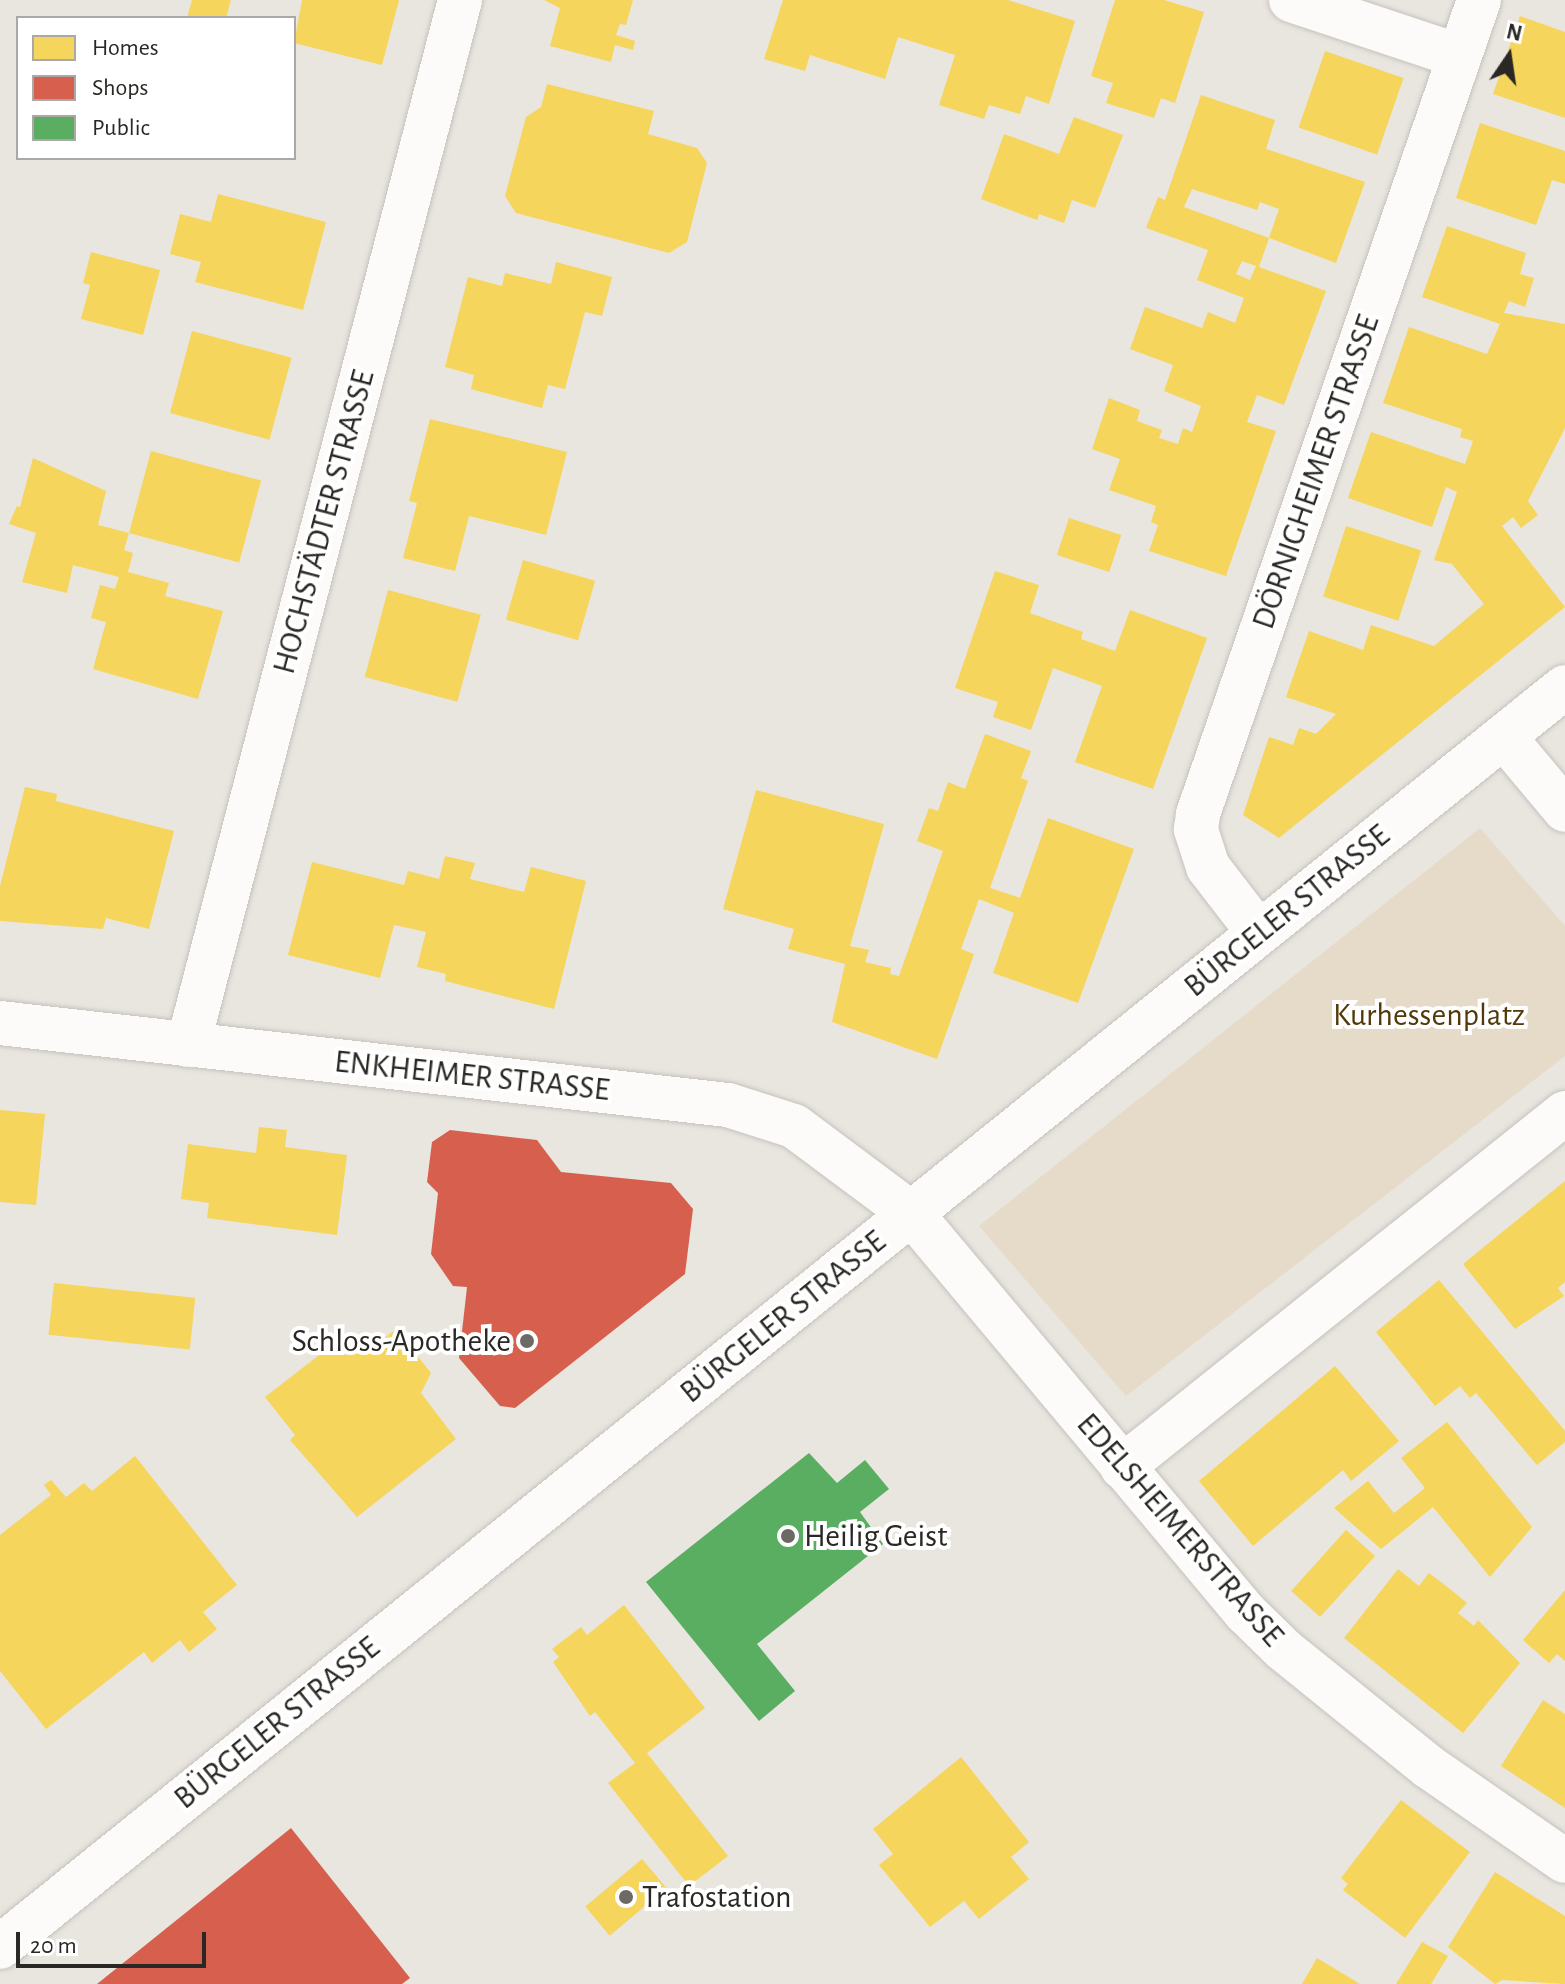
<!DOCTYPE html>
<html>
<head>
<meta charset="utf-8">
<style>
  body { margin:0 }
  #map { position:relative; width:1565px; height:1984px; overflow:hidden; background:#e9e5df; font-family:"Alegreya Sans",sans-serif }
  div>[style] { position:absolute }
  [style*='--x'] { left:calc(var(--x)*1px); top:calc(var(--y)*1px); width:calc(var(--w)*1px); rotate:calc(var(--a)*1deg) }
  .green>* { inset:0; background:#e6dbc8 }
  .homes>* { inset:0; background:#f6d55c; transform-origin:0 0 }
  .shops>* { inset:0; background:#d6604d }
  .public>* { inset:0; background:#5aae61 }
  .roads { filter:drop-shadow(0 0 2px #c5c2bd) drop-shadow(0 0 2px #c5c2bd) }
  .minor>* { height:44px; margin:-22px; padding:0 22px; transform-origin:22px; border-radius:22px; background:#fcfbfa }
  .tertiary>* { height:44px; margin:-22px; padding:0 22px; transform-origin:22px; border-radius:22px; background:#fcfbfa }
  .dots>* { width:22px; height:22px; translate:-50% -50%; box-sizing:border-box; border:4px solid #fff; border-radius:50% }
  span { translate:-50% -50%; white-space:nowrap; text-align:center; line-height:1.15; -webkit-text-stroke:8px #fff; paint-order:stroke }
  .street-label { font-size:32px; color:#2a2824 }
  .park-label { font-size:32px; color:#513a08 }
  .poi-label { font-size:32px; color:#2a2824 }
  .right { translate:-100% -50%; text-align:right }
  .left { translate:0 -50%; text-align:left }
  .legend { position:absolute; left:16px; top:16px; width:280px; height:144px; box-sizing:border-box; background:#fff; border:2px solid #aaa9a7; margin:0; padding:10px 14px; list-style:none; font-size:24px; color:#2a2824 }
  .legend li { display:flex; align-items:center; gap:16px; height:40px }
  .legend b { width:40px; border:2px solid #aaa9a7 }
  .north { position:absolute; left:1469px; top:16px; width:80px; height:80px; -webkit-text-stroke:6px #fff; paint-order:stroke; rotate:13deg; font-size:22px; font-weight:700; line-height:32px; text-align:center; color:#2a2824 }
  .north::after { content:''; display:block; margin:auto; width:28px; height:36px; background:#2a2824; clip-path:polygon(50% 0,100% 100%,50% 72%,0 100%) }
  .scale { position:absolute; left:16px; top:1932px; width:190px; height:36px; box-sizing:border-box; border:4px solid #2a2824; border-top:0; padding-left:10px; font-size:24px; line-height:28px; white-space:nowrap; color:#2a2824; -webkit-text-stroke:6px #fff; paint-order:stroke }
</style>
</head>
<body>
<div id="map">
  <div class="green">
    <div style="clip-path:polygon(1480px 828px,1565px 926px,1565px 1056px,1126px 1396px,979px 1226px)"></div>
  </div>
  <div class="homes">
    <div style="clip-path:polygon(192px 0,231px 0,226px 18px,187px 18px)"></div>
    <div style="clip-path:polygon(302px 0,399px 0,382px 65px,294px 43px)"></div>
    <div style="clip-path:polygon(544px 0,633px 0,626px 25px,620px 24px,616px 35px,635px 41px,633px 50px,615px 45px,611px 62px,550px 46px,560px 8px)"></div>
    <div style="clip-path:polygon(783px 0,1008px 0,1075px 21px,1049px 104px,1026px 96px,1020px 114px,989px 105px,984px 119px,939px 105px,955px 55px,898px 37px,885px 79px,810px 55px,805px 71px,764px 59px)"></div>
    <div style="clip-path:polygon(1115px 0,1164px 0,1204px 12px,1175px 103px,1161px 98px,1154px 118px,1106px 103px,1113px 83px,1091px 76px)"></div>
    <div style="clip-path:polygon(1520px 16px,1565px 32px,1565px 118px,1493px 94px)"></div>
    <div style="left:1325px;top:51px;width:83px;height:81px;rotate:19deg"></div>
    <div style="clip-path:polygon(547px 84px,654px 111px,648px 134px,697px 148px,707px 163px,687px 242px,669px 253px,516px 213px,505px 196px,526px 117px,541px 107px)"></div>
    <div style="clip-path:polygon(evenodd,1201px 95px,1275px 120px,1266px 149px,1365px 182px,1336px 263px,1269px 238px,1279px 209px,1260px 202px,1257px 210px,1192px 189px,1184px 207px,1269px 238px,1259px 267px,1326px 291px,1284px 405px,1257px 395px,1247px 422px,1276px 431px,1226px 576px,1149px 551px,1158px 525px,1151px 522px,1156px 506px,1109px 490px,1120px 459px,1092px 449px,1109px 398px,1140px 410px,1137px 421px,1162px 430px,1159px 438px,1178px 444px,1183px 428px,1192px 432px,1201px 406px,1164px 391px,1173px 365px,1130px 349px,1145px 307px,1202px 328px,1208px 312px,1235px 323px,1244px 298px,1197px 280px,1208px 250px,1146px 228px,1158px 197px,1165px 200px,1201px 95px,1242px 261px,1256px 266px,1250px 280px,1236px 274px,1242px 261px)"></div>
    <div style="clip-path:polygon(1074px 117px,1123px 135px,1095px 208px,1072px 200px,1064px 223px,1039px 214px,1037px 220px,981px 199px,1004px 134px,1059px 154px)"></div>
    <div style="clip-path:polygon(1480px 123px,1565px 151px,1565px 184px,1552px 180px,1536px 225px,1456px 198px)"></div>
    <div style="clip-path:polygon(218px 194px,326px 222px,303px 310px,195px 282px,201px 262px,170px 254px,180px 214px,211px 222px)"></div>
    <div style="clip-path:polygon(1447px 226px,1526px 253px,1520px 274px,1534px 278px,1525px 307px,1509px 301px,1504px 313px,1565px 324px,1565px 428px,1528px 501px,1538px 515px,1521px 528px,1513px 517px,1502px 526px,1565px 607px,1279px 838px,1243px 815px,1269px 737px,1293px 745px,1299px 728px,1316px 734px,1336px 714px,1286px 697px,1309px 631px,1363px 650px,1371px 625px,1434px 646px,1484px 604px,1452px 564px,1434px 560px,1457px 492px,1446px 487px,1432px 527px,1348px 498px,1371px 432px,1465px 464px,1473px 441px,1460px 437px,1462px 429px,1383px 403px,1409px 327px,1487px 354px,1500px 324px,1422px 297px)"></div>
    <div style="clip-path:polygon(91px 252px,160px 270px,143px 335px,81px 319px,90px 285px,83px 283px)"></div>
    <div style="clip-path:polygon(556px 262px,612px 277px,602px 316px,585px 312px,565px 389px,548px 385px,542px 408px,471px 389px,474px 375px,445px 367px,468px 277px,502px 286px,505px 273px,551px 284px)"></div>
    <div style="left:192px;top:331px;width:103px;height:85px;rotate:15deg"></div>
    <div style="clip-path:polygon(430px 419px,567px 452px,546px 535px,469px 516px,455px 571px,403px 558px,417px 503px,409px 501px)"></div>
    <div style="left:151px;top:451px;width:114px;height:85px;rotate:15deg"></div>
    <div style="clip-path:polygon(33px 458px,106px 491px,98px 525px,129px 533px,124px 550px,133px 553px,128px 572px,169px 583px,165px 596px,223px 611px,198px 699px,93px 669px,106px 622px,91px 618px,100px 585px,115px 589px,119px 577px,73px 565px,67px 593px,22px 582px,36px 533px,9px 524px,17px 506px,20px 507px)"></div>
    <div style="left:1069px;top:518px;width:55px;height:39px;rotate:18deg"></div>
    <div style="left:1346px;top:526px;width:79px;height:74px;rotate:18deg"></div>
    <div style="left:523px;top:560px;width:75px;height:62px;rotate:16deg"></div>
    <div style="clip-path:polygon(995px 571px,1039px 585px,1030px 613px,1083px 632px,1081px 639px,1115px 651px,1130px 610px,1207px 638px,1153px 789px,1075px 762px,1102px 686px,1053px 668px,1031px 730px,993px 717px,998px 702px,955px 688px)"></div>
    <div style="left:388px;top:590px;width:96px;height:90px;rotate:15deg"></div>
    <div style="clip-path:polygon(985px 734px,1031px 751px,1021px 778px,1028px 781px,990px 888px,1020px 898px,1048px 818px,1134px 849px,1078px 1003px,993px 973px,1014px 913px,979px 899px,961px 949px,974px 954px,937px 1059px,832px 1022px,845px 964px,788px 949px,794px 929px,723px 909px,756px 790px,884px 824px,850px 946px,869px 950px,865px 962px,891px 968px,890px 974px,899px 976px,943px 851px,917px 841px,929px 808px,938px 811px,948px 782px,965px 789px)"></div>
    <div style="clip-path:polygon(25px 787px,57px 794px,56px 801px,174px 831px,149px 929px,106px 918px,103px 929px,0 921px,0 886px)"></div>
    <div style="clip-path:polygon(445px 856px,475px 863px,470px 879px,524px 892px,531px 867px,586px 881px,554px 1009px,445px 981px,446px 974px,417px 967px,426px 932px,394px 925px,380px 978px,288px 955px,312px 862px,404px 885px,408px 871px,439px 879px)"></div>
    <div style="clip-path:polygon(0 1110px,45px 1114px,36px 1205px,0 1202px)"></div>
    <div style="clip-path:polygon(259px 1127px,287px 1130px,285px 1147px,347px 1155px,337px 1235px,207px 1218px,209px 1203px,181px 1199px,188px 1144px,256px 1153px)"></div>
    <div style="clip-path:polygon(1565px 1181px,1565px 1282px,1558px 1288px,1564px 1296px,1515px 1329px,1463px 1264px)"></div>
    <div style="clip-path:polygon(1439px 1280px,1565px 1431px,1565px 1442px,1537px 1465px,1476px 1393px,1470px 1398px,1460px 1386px,1435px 1406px,1376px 1332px)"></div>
    <div style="left:54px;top:1283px;width:142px;height:52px;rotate:6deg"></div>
    <div style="clip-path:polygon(396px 1329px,431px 1373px,421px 1393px,456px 1439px,357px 1517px,290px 1440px,295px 1435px,265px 1397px,336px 1342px,368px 1334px,377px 1344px)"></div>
    <div style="clip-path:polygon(1335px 1366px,1399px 1441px,1351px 1481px,1343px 1470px,1253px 1546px,1199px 1481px)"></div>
    <div style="clip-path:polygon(1447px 1422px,1532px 1527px,1490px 1577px,1433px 1507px,1381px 1549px,1334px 1508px,1368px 1481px,1394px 1513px,1425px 1488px,1401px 1458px)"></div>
    <div style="clip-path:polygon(135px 1456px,237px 1585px,203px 1612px,217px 1629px,189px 1652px,180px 1640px,152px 1663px,144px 1652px,46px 1729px,0 1671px,0 1535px,51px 1495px,44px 1485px,51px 1480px,66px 1497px,84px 1483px,92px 1491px)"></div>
    <div style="left:1346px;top:1530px;width:39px;height:82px;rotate:42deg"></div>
    <div style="clip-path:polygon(1398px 1569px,1419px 1586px,1429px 1573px,1450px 1589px,1467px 1603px,1458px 1613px,1474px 1626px,1478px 1620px,1520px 1663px,1463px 1733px,1344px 1638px)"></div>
    <div style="clip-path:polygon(1565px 1590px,1565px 1661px,1557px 1654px,1549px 1663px,1523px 1640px)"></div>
    <div style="clip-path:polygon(624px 1605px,705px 1708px,647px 1753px,728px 1856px,689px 1886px,608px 1783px,635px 1763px,595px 1712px,590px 1716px,553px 1662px,559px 1657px,552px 1649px,581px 1627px,587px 1635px)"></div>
    <div style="clip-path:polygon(1543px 1700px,1565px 1714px,1565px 1808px,1501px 1766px)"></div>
    <div style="clip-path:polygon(961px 1757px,1029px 1842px,1011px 1857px,1029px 1879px,979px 1919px,964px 1901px,930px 1927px,879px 1865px,893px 1854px,873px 1829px)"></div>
    <div style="clip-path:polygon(1401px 1800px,1470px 1852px,1405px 1938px,1343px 1890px,1348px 1884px,1341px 1878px)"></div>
    <div style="left:642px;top:1859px;width:38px;height:74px;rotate:50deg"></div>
    <div style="clip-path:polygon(1495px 1872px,1565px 1916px,1565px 1984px,1502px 1980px,1495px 1984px,1448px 1947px)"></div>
    <div style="clip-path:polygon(1422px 1942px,1448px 1956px,1431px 1984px,1396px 1984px)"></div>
    <div style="clip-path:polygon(1317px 1958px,1360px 1984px,1302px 1984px)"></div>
  </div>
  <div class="shops">
    <div style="clip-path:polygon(450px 1130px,537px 1140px,561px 1172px,671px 1183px,693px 1209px,685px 1274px,515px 1408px,500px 1406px,459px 1358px,467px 1287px,453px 1286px,431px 1254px,438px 1193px,427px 1182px,432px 1142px)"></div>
    <div style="clip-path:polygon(291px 1828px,410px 1978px,402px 1984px,97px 1984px)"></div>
  </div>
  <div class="public">
    <div style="clip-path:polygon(809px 1453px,837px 1483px,865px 1460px,889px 1489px,860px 1512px,883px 1544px,757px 1644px,795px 1691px,759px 1721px,646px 1582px)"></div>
  </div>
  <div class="roads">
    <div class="minor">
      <div style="--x:1291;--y:0;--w:177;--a:18.4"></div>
      <div style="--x:1504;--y:737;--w:95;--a:50.1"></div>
      <div style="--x:1258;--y:932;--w:82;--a:-127.6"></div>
      <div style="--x:1208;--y:867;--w:40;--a:-108"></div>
      <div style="--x:1196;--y:829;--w:15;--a:-82"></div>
      <div style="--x:1198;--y:814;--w:861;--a:-70.95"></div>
      <div style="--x:0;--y:1023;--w:733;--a:6.43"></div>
      <div style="--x:728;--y:1105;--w:69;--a:17.7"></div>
      <div style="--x:794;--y:1126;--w:147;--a:36.7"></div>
      <div style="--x:912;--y:1214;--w:519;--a:50.08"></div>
      <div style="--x:1245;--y:1612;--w:54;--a:44.3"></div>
      <div style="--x:1284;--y:1650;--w:186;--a:38.9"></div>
      <div style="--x:1429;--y:1767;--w:165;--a:34.7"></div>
      <div style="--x:188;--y:1045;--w:1080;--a:-75.41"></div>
      <div style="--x:1122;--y:1467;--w:567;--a:-38.63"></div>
    </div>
    <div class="tertiary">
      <div style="--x:0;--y:1947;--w:2009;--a:-38.84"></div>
    </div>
  </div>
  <div class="dots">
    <div style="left:527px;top:1341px;background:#6d6a65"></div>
    <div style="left:788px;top:1536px;background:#6d6a65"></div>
    <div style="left:626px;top:1897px;background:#6d6a65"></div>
  </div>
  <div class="street-label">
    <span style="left:1316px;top:472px;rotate:-71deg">DÖRNIGHEIMER STRASSE</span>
    <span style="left:324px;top:522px;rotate:-75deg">HOCHSTÄDTER STRASSE</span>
    <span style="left:1287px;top:911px;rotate:-39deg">BÜRGELER STRASSE</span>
    <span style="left:472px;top:1076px;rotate:6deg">ENKHEIMER STRASSE</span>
    <span style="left:783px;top:1317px;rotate:-39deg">BÜRGELER STRASSE</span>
    <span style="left:1180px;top:1530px;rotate:49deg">EDELSHEIMERSTRASSE</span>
    <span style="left:277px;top:1723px;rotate:-39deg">BÜRGELER STRASSE</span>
  </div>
  <div class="park-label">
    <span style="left:1429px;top:1015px">Kurhessenplatz</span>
  </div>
  <div class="poi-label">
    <span class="right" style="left:511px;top:1341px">Schloss-Apotheke</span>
    <span class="left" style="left:804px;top:1536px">Heilig Geist</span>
    <span class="left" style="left:642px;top:1897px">Trafostation</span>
  </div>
  <ul class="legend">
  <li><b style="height:22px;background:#f6d55c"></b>Homes</li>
  <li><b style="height:22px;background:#d6604d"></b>Shops</li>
  <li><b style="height:22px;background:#5aae61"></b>Public</li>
  </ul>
  <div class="north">N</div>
  <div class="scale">20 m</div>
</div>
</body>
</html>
